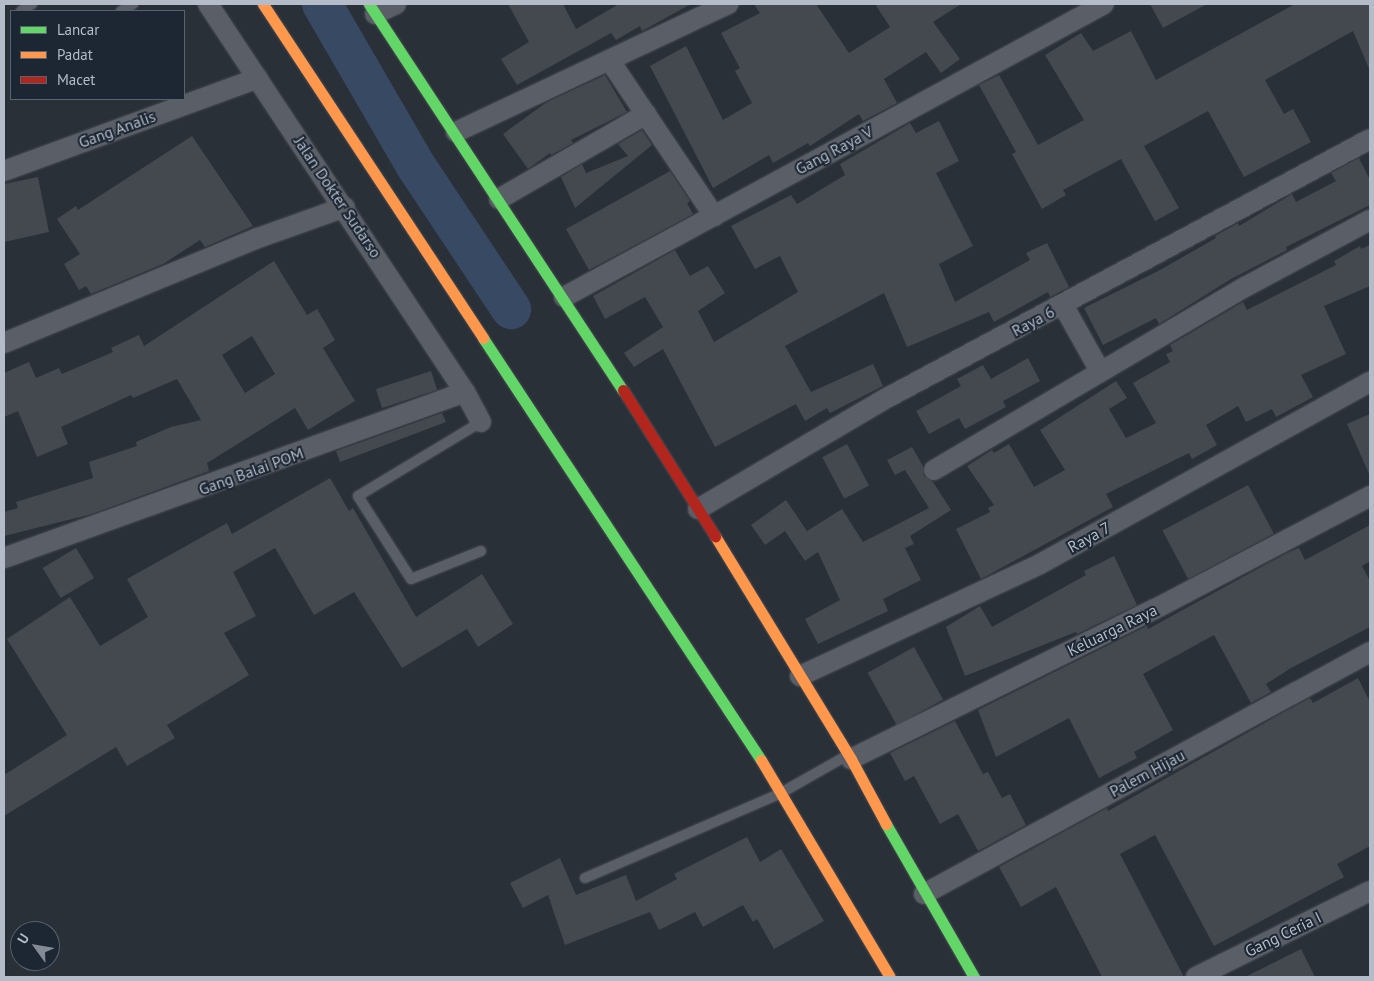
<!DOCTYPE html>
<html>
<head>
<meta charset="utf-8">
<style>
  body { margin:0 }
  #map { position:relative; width:1374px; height:981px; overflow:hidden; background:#2a3038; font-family:"PT Sans",sans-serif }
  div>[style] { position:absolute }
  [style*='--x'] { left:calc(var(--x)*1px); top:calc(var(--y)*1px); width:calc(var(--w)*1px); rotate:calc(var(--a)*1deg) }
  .river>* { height:40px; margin:-20px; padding:0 20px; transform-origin:20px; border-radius:20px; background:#384963 }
  .building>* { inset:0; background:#444950; transform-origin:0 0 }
  .roads { filter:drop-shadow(0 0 1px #484c53) drop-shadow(0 0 1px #484c53) }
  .lane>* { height:10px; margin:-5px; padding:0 5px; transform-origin:5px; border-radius:5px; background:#5a5e66 }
  .street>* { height:20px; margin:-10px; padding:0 10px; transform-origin:10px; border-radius:10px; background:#5a5e66 }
  .fast>* { height:11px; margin:-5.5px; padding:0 5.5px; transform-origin:5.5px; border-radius:5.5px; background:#63d668 }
  .slow>* { height:11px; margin:-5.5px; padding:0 5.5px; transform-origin:5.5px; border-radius:5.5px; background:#ff974d }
  .jam>* { height:11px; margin:-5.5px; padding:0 5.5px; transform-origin:5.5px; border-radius:5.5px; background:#b3261e }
  span { translate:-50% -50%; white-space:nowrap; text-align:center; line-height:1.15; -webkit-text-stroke:4px #1d2633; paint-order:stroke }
  .street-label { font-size:16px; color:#b4bcc9 }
  .frame { position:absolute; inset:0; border:5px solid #b4bcc9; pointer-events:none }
  .legend { position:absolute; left:10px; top:10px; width:175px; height:90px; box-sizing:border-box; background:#1d2633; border:1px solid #59626f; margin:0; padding:6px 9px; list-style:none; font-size:15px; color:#b4bcc9 }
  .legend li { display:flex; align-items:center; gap:10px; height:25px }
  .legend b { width:25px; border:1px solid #59626f }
  .north { position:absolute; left:10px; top:921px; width:50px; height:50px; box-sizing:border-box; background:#1d2633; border:1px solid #59626f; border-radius:50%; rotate:302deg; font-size:14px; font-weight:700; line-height:20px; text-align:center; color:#b4bcc9 }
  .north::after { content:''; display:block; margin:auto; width:18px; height:22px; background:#848b96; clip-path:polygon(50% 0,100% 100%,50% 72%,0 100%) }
</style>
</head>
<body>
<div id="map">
  <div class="river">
    <div style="--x:322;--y:4;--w:187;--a:59.9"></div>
    <div style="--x:416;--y:166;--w:172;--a:56.4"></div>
  </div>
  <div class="building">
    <div style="clip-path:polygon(508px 4px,563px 4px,576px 29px,619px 4px,691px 4px,642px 31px,640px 26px,616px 40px,611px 33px,517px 85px,501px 59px,529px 42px)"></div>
    <div style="clip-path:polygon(754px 4px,816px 4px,849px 53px,890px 27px,875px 4px,961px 4px,933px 22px,960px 59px,941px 73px,926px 52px,884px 79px,897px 103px,863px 121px,859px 114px,810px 146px,808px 143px,773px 163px,769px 155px,713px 188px,650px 66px,686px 46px,723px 120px,752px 103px,735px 71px,740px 68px,721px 33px,760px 13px)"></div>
    <div style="clip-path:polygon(1150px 4px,1207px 4px,1163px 28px)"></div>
    <div style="clip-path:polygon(1295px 4px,1370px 4px,1370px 71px,1353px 31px,1265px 80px,1284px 114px,1293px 109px,1311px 142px,1244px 177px,1208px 111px,1144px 146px,1179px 208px,1155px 221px,1121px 159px,1063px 190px,1066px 195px,1042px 209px,1012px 154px,1016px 152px,979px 85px,999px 75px,1038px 145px,1084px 120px,1045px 55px,1081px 33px,1093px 51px,1131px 31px,1156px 80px)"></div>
    <div style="clip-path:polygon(605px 75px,627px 112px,571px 140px,573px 143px,551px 155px,550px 153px,528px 169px,503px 134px,547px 102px)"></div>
    <div style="clip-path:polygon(939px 121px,959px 161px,936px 173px,973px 246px,939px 264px,955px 302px,1030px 260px,1026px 253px,1047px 243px,1069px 287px,1050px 297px,1048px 292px,994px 322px,989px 312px,907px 347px,884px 293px,785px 346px,811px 392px,873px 364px,883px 386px,830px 413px,827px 408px,805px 421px,796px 404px,715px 447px,663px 349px,634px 367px,624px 353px,663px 327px,645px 297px,605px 319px,593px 296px,675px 250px,690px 276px,708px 266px,725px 293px,698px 311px,714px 342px,798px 292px,780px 256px,755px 269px,731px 226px,791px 195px,797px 204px,845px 175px,840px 164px,910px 123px,916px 133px)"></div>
    <div style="clip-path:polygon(642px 130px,652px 145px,575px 208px,561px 177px,582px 164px,586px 173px,628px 156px,618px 144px)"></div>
    <div style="clip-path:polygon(192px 136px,253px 226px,205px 247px,200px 240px,163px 264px,91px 294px,86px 286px,79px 290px,64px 264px,80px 254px,57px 219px,76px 206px,78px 210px)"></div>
    <div style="clip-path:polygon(1359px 158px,1370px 180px,1370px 205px,1286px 247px,1287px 250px,1231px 279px,1159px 324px,1156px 318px,1103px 345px,1084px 308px,1160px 270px,1216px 238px,1215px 236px,1238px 223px,1239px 226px,1292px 194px,1296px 202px,1336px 181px,1331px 173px)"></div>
    <div style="clip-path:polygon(670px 171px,690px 201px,687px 203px,693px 214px,589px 270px,566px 229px)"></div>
    <div style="clip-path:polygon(38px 177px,49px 232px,4px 242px,4px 184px)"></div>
    <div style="clip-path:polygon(1370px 245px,1370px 286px,1324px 306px,1346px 354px,1301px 375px,1313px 397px,1276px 417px,1272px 409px,1246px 422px,1238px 406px,1206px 425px,1217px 445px,1192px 459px,1189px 453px,1106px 494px,1113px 507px,981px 579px,956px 529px,990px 512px,988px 508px,994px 505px,967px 466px,992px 450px,994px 453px,1009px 444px,1034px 487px,1065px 470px,1040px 430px,1116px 381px,1127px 398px,1109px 409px,1126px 438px,1156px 423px,1133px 383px,1170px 362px,1166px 354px,1173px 351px,1170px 345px,1243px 302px,1247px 310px,1336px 265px,1334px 261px,1360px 246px,1361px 249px)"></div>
    <div style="clip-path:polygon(evenodd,274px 261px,307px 315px,317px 309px,335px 340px,323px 348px,355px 401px,308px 430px,295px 408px,207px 463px,209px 471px,92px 514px,4px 536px,4px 512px,18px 508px,16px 502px,93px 478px,89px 462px,137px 446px,136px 442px,171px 427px,201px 420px,177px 379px,133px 398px,131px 395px,61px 427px,68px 444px,37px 457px,18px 411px,4px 417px,4px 373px,29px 362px,36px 378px,59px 368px,62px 374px,113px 352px,111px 348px,139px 335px,144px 346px,274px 261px,252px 336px,275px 374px,245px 393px,222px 355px,252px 336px)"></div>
    <div style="clip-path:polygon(1028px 358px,1040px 381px,1003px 401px,1006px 407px,965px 429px,959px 418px,929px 434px,916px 411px,961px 386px,957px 379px,983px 365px,991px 379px)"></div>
    <div style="left:431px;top:371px;width:20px;height:58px;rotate:72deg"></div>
    <div style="clip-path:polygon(442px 413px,446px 422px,340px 462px,336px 451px)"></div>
    <div style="clip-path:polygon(1370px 414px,1370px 476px,1347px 424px)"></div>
    <div style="left:847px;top:444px;width:47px;height:28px;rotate:62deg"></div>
    <div style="clip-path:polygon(912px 447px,923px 466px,924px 476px,933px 482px,951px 510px,910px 536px,914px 544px,905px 548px,921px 580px,883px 599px,888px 611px,818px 644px,805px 619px,840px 600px,818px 552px,805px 561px,785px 531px,765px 545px,751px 525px,786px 500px,807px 531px,842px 509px,863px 542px,929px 508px,905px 470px,895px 475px,887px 460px)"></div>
    <div style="clip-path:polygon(330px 478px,349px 511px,353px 508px,416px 617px,482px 574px,513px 624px,478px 647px,467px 629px,402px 668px,354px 592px,314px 615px,275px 548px,233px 572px,256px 616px,224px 633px,249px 675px,167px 725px,175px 738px,127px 766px,116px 747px,4px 816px,4px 775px,67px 735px,7px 639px,70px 597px,100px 646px,148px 617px,127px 579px,227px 523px,232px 534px)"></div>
    <div style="left:1248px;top:485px;width:55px;height:97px;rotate:62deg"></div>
    <div style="clip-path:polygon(1370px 525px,1370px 561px,1362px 566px,1370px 581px,1370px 627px,1291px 668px,1266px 684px,1271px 692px,1251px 703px,1214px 635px,1143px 674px,1173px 730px,1134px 752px,1137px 758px,1099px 778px,1069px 718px,996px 757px,978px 710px,1147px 626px,1148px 629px,1285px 554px,1299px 548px,1305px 560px)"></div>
    <div style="left:76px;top:548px;width:35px;height:39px;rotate:59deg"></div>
    <div style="clip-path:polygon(1114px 556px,1137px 605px,1077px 634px,1076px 632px,965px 676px,946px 627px,980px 606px,992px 627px,1086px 575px,1084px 571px)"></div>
    <div style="left:914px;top:647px;width:60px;height:53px;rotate:61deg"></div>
    <div style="clip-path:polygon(1358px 678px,1370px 702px,1370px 846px,1337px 864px,1344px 877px,1214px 946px,1155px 835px,1120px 854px,1184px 977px,1102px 977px,1056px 887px,1021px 907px,999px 867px,1107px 808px,1108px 811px,1282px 713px,1310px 698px,1313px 703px)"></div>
    <div style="clip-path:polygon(955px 721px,983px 774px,988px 772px,1002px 798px,1010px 794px,1026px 825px,978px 851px,958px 814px,940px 824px,914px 776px,905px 781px,890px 753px)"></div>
    <div style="clip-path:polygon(747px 837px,760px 862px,781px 849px,824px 921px,774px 949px,757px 919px,753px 922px,743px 905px,703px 927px,695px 912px,659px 930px,650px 912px,565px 945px,548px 895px,523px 908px,510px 883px,560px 858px,576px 895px,626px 875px,636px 901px,677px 879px,674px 874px)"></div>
    <div style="clip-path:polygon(1301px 949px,1315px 977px,1245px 977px)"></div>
  </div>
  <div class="roads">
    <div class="lane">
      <div style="--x:21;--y:11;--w:13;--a:-32"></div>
      <div style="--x:121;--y:11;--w:14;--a:-30"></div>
      <div style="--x:481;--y:551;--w:75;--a:158.2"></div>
      <div style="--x:411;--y:579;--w:98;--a:-122.6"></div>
      <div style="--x:358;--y:496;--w:144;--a:-31"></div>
      <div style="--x:585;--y:878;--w:214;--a:-23.4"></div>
      <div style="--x:781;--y:793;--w:75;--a:-29.6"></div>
    </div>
    <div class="street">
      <div style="--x:208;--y:4;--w:465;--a:56.5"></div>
      <div style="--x:375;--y:14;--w:23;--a:-25"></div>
      <div style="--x:610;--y:61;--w:187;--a:56.1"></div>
      <div style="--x:456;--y:132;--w:301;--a:-25.2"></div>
      <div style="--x:4;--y:171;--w:270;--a:-20.1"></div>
      <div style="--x:499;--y:199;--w:170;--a:-30"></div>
      <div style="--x:564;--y:297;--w:614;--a:-28.48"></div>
      <div style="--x:1063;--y:305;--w:76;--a:60.7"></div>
      <div style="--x:4;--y:343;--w:275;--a:-22.5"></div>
      <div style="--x:258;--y:238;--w:92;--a:-19.6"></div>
      <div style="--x:934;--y:470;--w:361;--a:-30.5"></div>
      <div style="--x:1245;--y:287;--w:142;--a:-28.2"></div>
      <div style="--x:698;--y:509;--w:217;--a:-30.5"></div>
      <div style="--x:885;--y:399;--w:550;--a:-28.19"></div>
      <div style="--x:4;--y:558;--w:490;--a:-19.8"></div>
      <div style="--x:465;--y:392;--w:34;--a:62"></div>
      <div style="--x:800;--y:676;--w:265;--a:-25"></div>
      <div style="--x:1040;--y:564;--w:377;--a:-28.9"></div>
      <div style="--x:851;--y:759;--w:339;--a:-26.3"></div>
      <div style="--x:1155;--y:609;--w:243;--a:-27.7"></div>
      <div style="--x:924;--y:894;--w:507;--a:-28.48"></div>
      <div style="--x:1196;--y:977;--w:194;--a:-26.3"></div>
    </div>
    <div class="fast">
      <div style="--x:369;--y:4;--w:462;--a:56.7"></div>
      <div style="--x:483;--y:338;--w:505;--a:56.62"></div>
      <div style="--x:886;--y:824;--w:177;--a:60.1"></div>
    </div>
    <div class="slow">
      <div style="--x:263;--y:4;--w:400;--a:56.6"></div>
      <div style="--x:715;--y:536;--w:261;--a:58.6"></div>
      <div style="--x:851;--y:759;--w:74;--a:61.7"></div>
      <div style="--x:761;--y:760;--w:252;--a:59.3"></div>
    </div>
    <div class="jam">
      <div style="--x:623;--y:390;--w:173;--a:57.8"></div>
    </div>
  </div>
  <div class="street-label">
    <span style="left:117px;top:129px;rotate:-20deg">Gang Analis</span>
    <span style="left:834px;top:150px;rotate:-28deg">Gang Raya V</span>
    <span style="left:338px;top:197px;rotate:56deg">Jalan Dokter Sudarso</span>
    <span style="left:1033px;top:321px;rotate:-28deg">Raya 6</span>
    <span style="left:251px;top:471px;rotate:-20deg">Gang Balai POM</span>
    <span style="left:1089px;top:537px;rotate:-29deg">Raya 7</span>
    <span style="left:1112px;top:630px;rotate:-26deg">Keluarga Raya</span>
    <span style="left:1147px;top:773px;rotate:-28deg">Palem Hijau</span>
    <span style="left:1283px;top:934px;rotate:-26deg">Gang Ceria I</span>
  </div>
  <div class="frame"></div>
  <ul class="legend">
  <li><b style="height:6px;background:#63d668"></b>Lancar</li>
  <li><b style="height:6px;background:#ff974d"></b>Padat</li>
  <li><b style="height:6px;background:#b3261e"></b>Macet</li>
  </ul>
  <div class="north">U</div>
</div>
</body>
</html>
